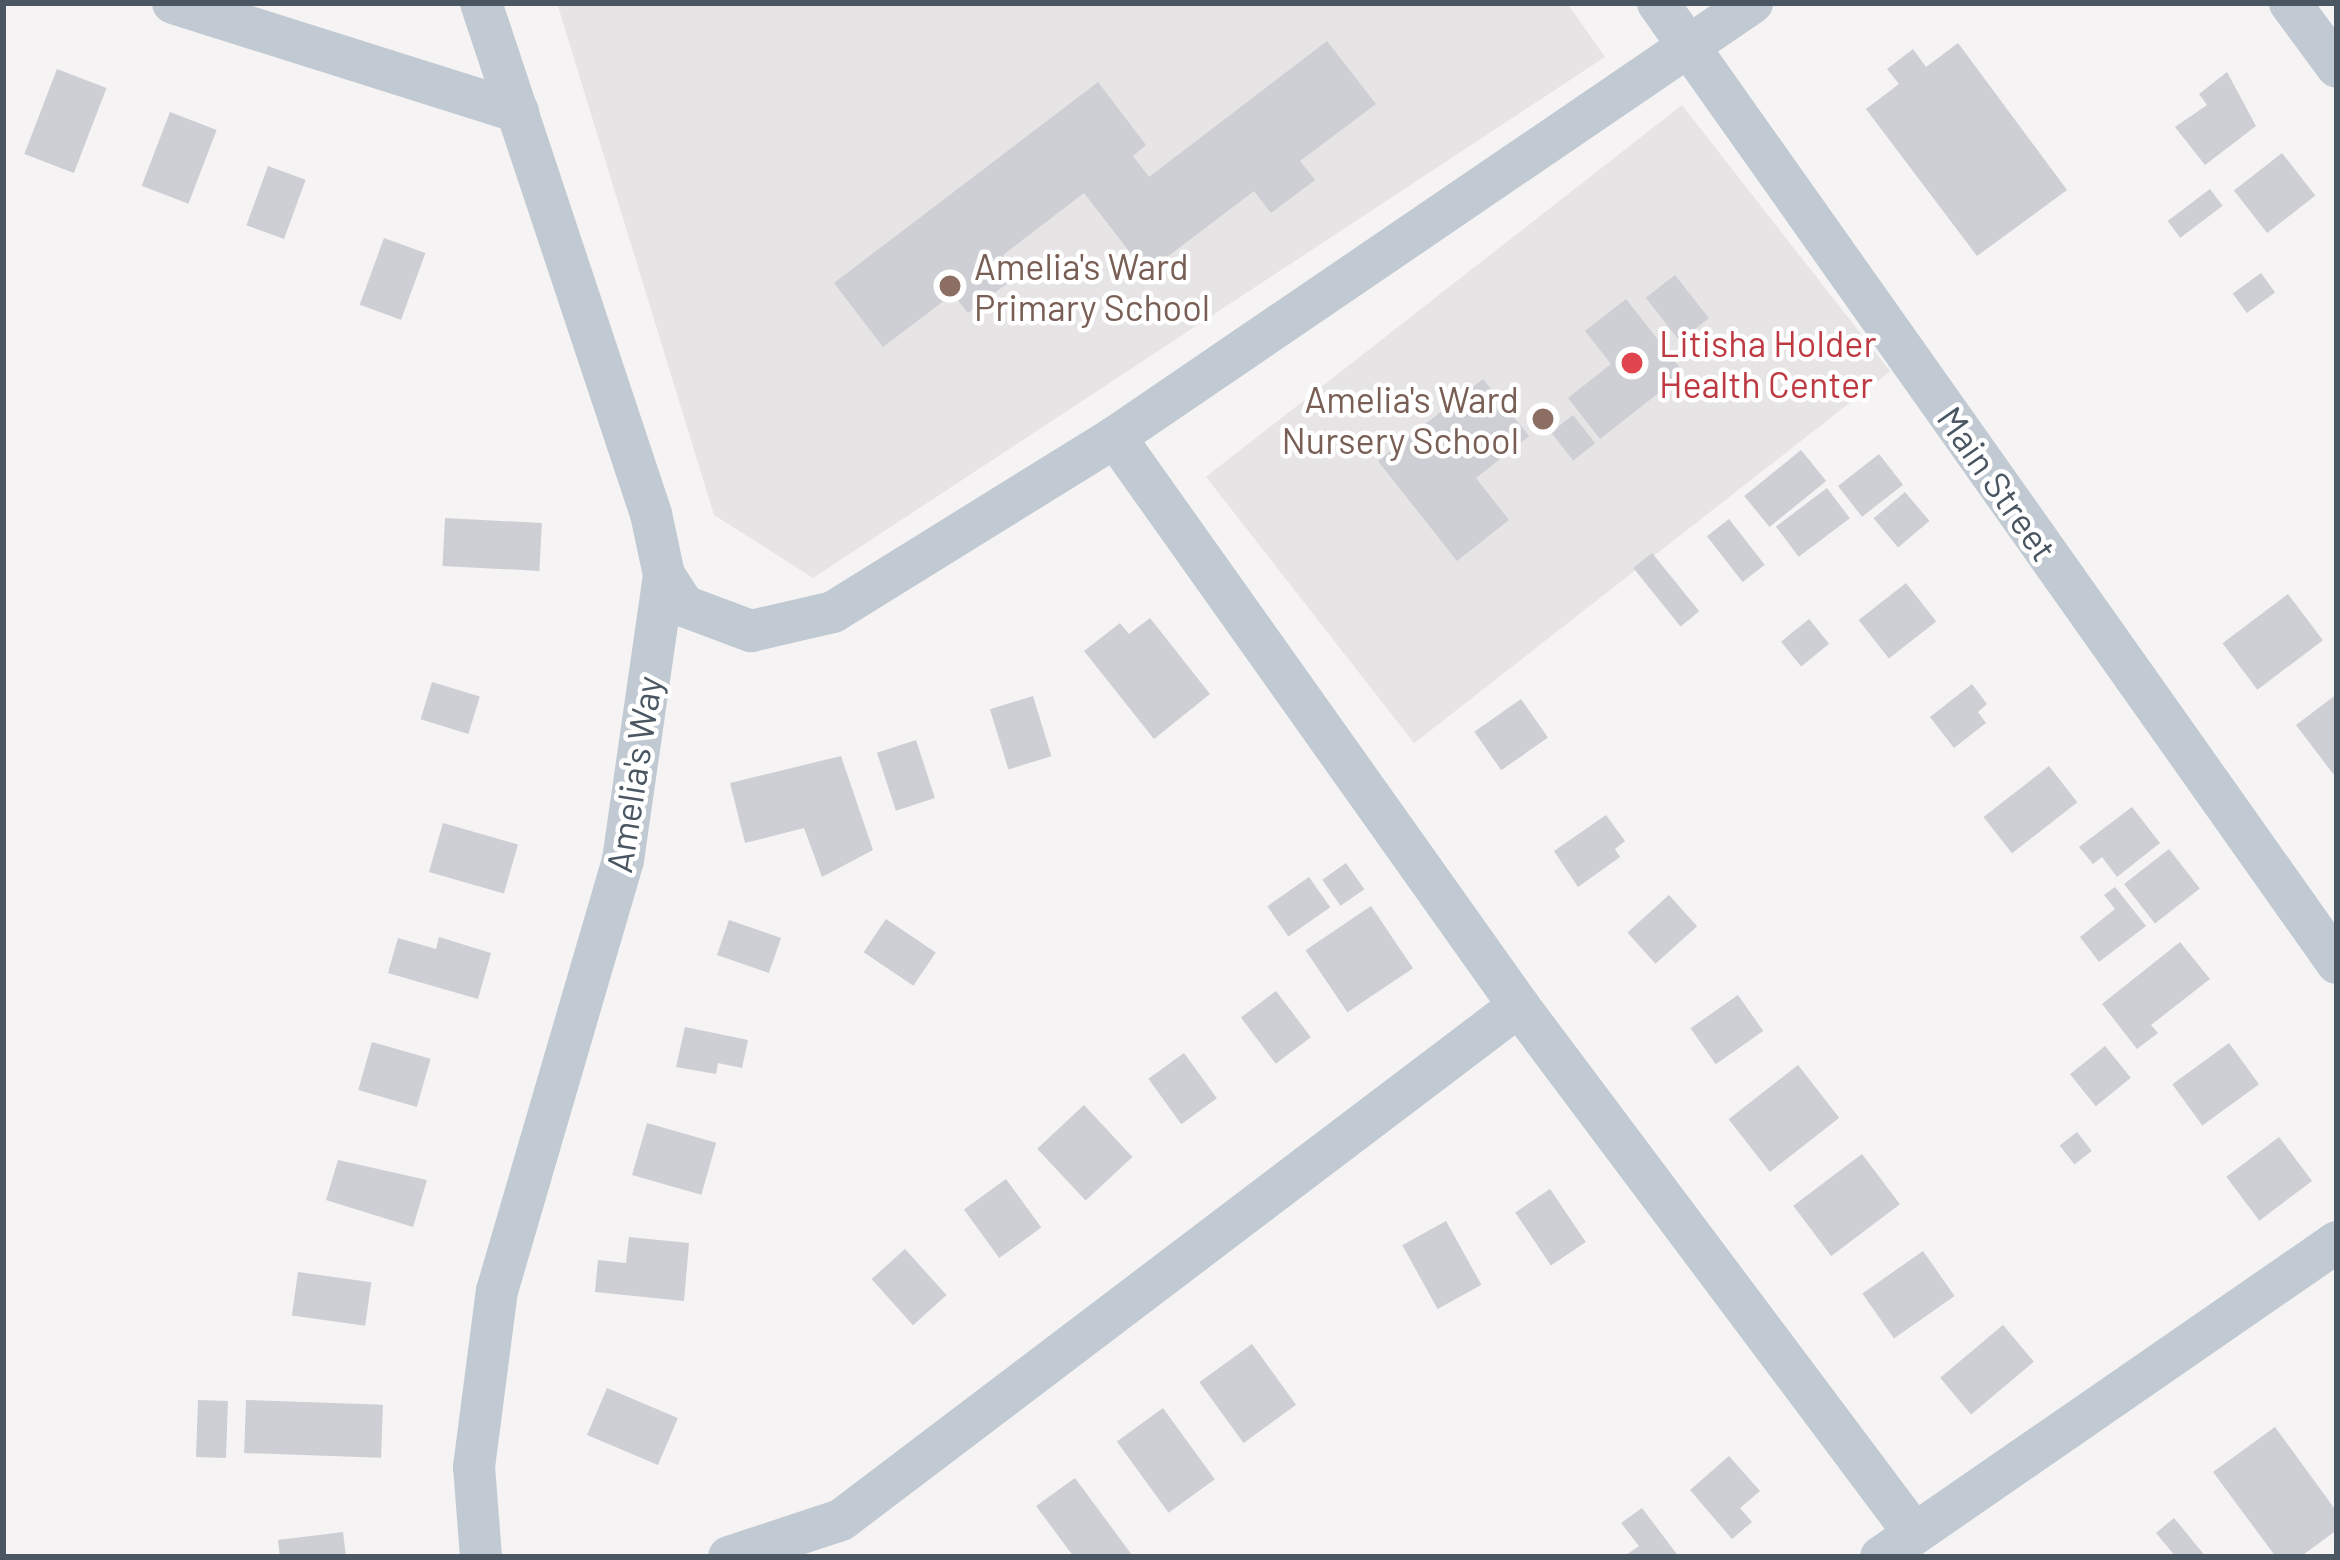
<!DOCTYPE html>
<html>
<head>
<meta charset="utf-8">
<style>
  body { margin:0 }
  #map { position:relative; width:2340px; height:1560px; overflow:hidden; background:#f5f3f3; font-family:Barlow,sans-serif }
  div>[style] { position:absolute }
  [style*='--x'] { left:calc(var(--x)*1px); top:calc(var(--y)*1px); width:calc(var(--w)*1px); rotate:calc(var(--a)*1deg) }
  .education>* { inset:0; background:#e6e4e5; transform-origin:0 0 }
  .building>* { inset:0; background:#cdcfd5; transform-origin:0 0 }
  .street>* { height:42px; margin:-21px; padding:0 21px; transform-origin:21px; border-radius:21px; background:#c1cad2 }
  .dots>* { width:33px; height:33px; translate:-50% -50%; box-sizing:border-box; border:6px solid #fff; border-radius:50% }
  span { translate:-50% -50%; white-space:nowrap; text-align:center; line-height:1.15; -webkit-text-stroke:9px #fff; paint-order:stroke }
  .education-label { font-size:36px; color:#785e54 }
  .left { translate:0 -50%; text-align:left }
  .right { translate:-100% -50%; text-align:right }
  .health-label { font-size:36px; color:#be3a42 }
  .street-label { font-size:36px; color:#4a5661 }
  .frame { position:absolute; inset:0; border:6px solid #4a5661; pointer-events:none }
</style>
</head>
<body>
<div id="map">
  <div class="education">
    <div style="clip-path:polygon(557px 3px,1567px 3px,1605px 57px,813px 578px,714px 515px)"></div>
    <div style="left:1682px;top:105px;width:338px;height:604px;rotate:52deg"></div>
  </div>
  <div class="building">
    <div style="clip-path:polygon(1327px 41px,1376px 104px,1300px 161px,1315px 180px,1271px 213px,1254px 191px,1146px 273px,1084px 193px,1003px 255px,1018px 275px,968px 313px,953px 294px,883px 347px,834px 283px,1098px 82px,1146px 145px,1133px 156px,1149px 177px)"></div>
    <div style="clip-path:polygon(1958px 43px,2067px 190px,1977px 256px,1866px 109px,1899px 84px,1887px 69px,1913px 49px,1926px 67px)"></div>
    <div style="left:57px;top:69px;width:53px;height:91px;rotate:21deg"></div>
    <div style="clip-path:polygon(2227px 72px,2256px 126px,2205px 165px,2175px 127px,2207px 105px,2199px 94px)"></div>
    <div style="left:170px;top:112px;width:50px;height:79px;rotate:21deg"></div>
    <div style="left:2282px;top:153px;width:54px;height:61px;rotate:52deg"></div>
    <div style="left:268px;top:166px;width:40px;height:63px;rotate:20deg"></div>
    <div style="left:2210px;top:189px;width:21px;height:53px;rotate:53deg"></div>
    <div style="left:384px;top:238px;width:44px;height:71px;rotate:20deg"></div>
    <div style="left:2261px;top:273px;width:24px;height:35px;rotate:54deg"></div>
    <div style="left:1675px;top:275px;width:55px;height:37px;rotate:52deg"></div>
    <div style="clip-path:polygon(1626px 299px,1684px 373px,1600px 439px,1568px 398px,1611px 364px,1585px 331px)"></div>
    <div style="clip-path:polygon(1483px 379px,1529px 436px,1476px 478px,1509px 520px,1457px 561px,1378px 461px)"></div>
    <div style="left:1573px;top:415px;width:36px;height:28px;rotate:52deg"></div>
    <div style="left:1801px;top:450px;width:40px;height:73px;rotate:51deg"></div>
    <div style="left:1879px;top:454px;width:39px;height:52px;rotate:52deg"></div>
    <div style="left:1827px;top:488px;width:38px;height:64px;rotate:53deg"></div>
    <div style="left:1905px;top:492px;width:38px;height:41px;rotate:50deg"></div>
    <div style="left:445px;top:518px;width:97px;height:48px;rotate:3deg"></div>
    <div style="left:1729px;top:519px;width:58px;height:28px;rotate:52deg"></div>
    <div style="left:1652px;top:553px;width:75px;height:24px;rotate:51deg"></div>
    <div style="left:1906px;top:583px;width:49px;height:60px;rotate:52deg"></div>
    <div style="left:2288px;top:594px;width:58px;height:82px;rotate:53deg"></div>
    <div style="clip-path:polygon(1150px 618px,1210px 694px,1154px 739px,1084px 651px,1120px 623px,1129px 634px)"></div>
    <div style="left:1809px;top:619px;width:32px;height:36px;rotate:51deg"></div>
    <div style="left:432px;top:682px;width:50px;height:39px;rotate:17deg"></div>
    <div style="clip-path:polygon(1972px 684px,1987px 704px,1978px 712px,1986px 723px,1954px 748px,1930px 717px)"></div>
    <div style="clip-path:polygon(2337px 694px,2337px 772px,2334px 775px,2296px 725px)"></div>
    <div style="left:1033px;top:696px;width:63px;height:45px;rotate:73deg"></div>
    <div style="left:1521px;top:699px;width:47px;height:57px;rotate:55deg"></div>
    <div style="left:916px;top:740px;width:61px;height:41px;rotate:72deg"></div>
    <div style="clip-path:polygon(841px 756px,873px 850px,822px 877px,804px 828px,745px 843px,730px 783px)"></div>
    <div style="left:2049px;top:766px;width:46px;height:83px;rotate:52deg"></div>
    <div style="clip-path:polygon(2132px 807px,2160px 843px,2117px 877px,2102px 857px,2093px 864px,2079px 847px)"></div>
    <div style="clip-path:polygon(1606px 815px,1625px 841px,1615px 849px,1620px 857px,1578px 887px,1554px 851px)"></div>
    <div style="left:443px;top:823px;width:78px;height:51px;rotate:16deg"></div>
    <div style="left:2169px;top:849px;width:50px;height:57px;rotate:52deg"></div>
    <div style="left:1346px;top:863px;width:32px;height:29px;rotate:55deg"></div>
    <div style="left:1309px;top:877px;width:37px;height:51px;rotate:55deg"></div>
    <div style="clip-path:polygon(2115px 887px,2146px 926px,2099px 962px,2080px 937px,2115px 909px,2104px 895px)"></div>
    <div style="left:1669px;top:895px;width:42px;height:56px;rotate:48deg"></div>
    <div style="left:1371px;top:906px;width:75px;height:79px;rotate:56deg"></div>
    <div style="left:886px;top:919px;width:60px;height:40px;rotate:34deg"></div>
    <div style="left:729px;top:920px;width:55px;height:37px;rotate:19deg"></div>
    <div style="clip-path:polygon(439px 937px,491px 953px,478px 999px,388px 973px,398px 938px,436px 949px)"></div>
    <div style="clip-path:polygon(2180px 942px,2210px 979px,2151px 1025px,2158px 1033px,2137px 1049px,2102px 1004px)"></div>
    <div style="left:1276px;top:991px;width:58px;height:44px;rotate:53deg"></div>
    <div style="left:1738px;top:995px;width:44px;height:58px;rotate:55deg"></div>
    <div style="clip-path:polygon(685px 1027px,748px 1040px,742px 1068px,718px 1063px,716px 1074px,676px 1067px)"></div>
    <div style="left:372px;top:1042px;width:61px;height:50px;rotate:16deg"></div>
    <div style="left:2229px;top:1043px;width:51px;height:70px;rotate:54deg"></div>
    <div style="left:2105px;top:1046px;width:41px;height:45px;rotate:51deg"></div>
    <div style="left:1184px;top:1053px;width:56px;height:44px;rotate:54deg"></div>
    <div style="left:1798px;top:1065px;width:67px;height:88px;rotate:52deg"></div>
    <div style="left:1084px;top:1105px;width:71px;height:64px;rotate:47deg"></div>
    <div style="left:647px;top:1123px;width:72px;height:54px;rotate:16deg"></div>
    <div style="left:2077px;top:1132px;width:24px;height:22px;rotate:52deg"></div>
    <div style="left:2279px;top:1137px;width:55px;height:66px;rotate:53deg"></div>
    <div style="left:1862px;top:1154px;width:63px;height:86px;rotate:53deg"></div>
    <div style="clip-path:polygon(338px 1160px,427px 1180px,413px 1227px,326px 1200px)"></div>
    <div style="left:1006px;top:1179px;width:60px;height:52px;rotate:54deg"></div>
    <div style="left:1550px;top:1189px;width:64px;height:42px;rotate:56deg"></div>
    <div style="left:1446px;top:1221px;width:73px;height:50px;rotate:61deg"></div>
    <div style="clip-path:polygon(629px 1237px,689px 1243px,684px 1301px,595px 1292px,598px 1260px,626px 1263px)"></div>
    <div style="left:905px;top:1249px;width:62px;height:45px;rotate:48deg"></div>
    <div style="left:1923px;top:1251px;width:55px;height:74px;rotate:55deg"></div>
    <div style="left:298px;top:1272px;width:74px;height:44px;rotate:8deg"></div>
    <div style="left:2003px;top:1325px;width:48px;height:82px;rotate:50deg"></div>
    <div style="left:1252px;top:1344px;width:75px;height:65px;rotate:54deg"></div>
    <div style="left:607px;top:1388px;width:77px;height:51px;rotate:23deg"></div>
    <div style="left:198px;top:1400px;width:30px;height:57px;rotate:2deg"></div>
    <div style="left:246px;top:1400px;width:137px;height:53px;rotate:2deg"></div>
    <div style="left:1163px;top:1408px;width:88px;height:57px;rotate:54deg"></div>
    <div style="clip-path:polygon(2275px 1427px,2337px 1512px,2337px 1530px,2300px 1557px,2276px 1557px,2213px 1472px)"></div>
    <div style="clip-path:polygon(1729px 1456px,1760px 1491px,1740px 1508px,1752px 1522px,1732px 1539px,1690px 1490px)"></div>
    <div style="clip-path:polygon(1075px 1478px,1132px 1555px,1129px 1557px,1074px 1557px,1036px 1506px)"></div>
    <div style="clip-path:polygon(1642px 1508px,1679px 1557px,1623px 1557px,1639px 1546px,1621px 1523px)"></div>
    <div style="clip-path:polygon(2174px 1518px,2206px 1557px,2176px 1557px,2156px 1533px)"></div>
    <div style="clip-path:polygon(343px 1532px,346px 1557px,280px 1557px,278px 1540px)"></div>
  </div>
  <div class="street">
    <div style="--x:173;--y:3;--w:362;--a:17.5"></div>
    <div style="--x:1658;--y:3;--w:1176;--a:54.73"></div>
    <div style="--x:2290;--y:3;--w:79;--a:53.7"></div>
    <div style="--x:1115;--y:437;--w:698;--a:54.62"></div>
    <div style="--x:1519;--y:1006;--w:659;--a:53.15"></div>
    <div style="--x:664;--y:575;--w:37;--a:57"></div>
    <div style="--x:684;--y:606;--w:72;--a:20.5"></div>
    <div style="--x:751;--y:631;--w:84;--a:-13"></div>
    <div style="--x:833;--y:612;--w:332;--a:-31.8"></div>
    <div style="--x:1115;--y:437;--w:771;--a:-34.27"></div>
    <div style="--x:481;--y:1557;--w:90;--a:-94.4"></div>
    <div style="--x:474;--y:1467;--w:177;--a:-82.6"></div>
    <div style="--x:497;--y:1291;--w:449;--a:-73.7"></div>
    <div style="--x:623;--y:860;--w:288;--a:-81.8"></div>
    <div style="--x:664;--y:575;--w:62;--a:-102"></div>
    <div style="--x:651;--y:514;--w:539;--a:-108.4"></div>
    <div style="--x:729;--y:1557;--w:118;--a:-18.3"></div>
    <div style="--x:841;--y:1520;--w:851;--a:-37.17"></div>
    <div style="--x:1881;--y:1557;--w:554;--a:-34.64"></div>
  </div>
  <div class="dots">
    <div style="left:950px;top:286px;background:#8d6e63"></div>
    <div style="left:1632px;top:363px;background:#e0444e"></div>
    <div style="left:1543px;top:419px;background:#8d6e63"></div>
  </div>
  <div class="education-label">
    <span class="left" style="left:974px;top:286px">Amelia's Ward<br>Primary School</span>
    <span class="right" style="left:1519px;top:419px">Amelia's Ward<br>Nursery School</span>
  </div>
  <div class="health-label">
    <span class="left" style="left:1659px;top:363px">Litisha Holder<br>Health Center</span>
  </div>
  <div class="street-label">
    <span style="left:1998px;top:483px;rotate:55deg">Main Street</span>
    <span style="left:633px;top:774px;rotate:-81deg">Amelia's Way</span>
  </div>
  <div class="frame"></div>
</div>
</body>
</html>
